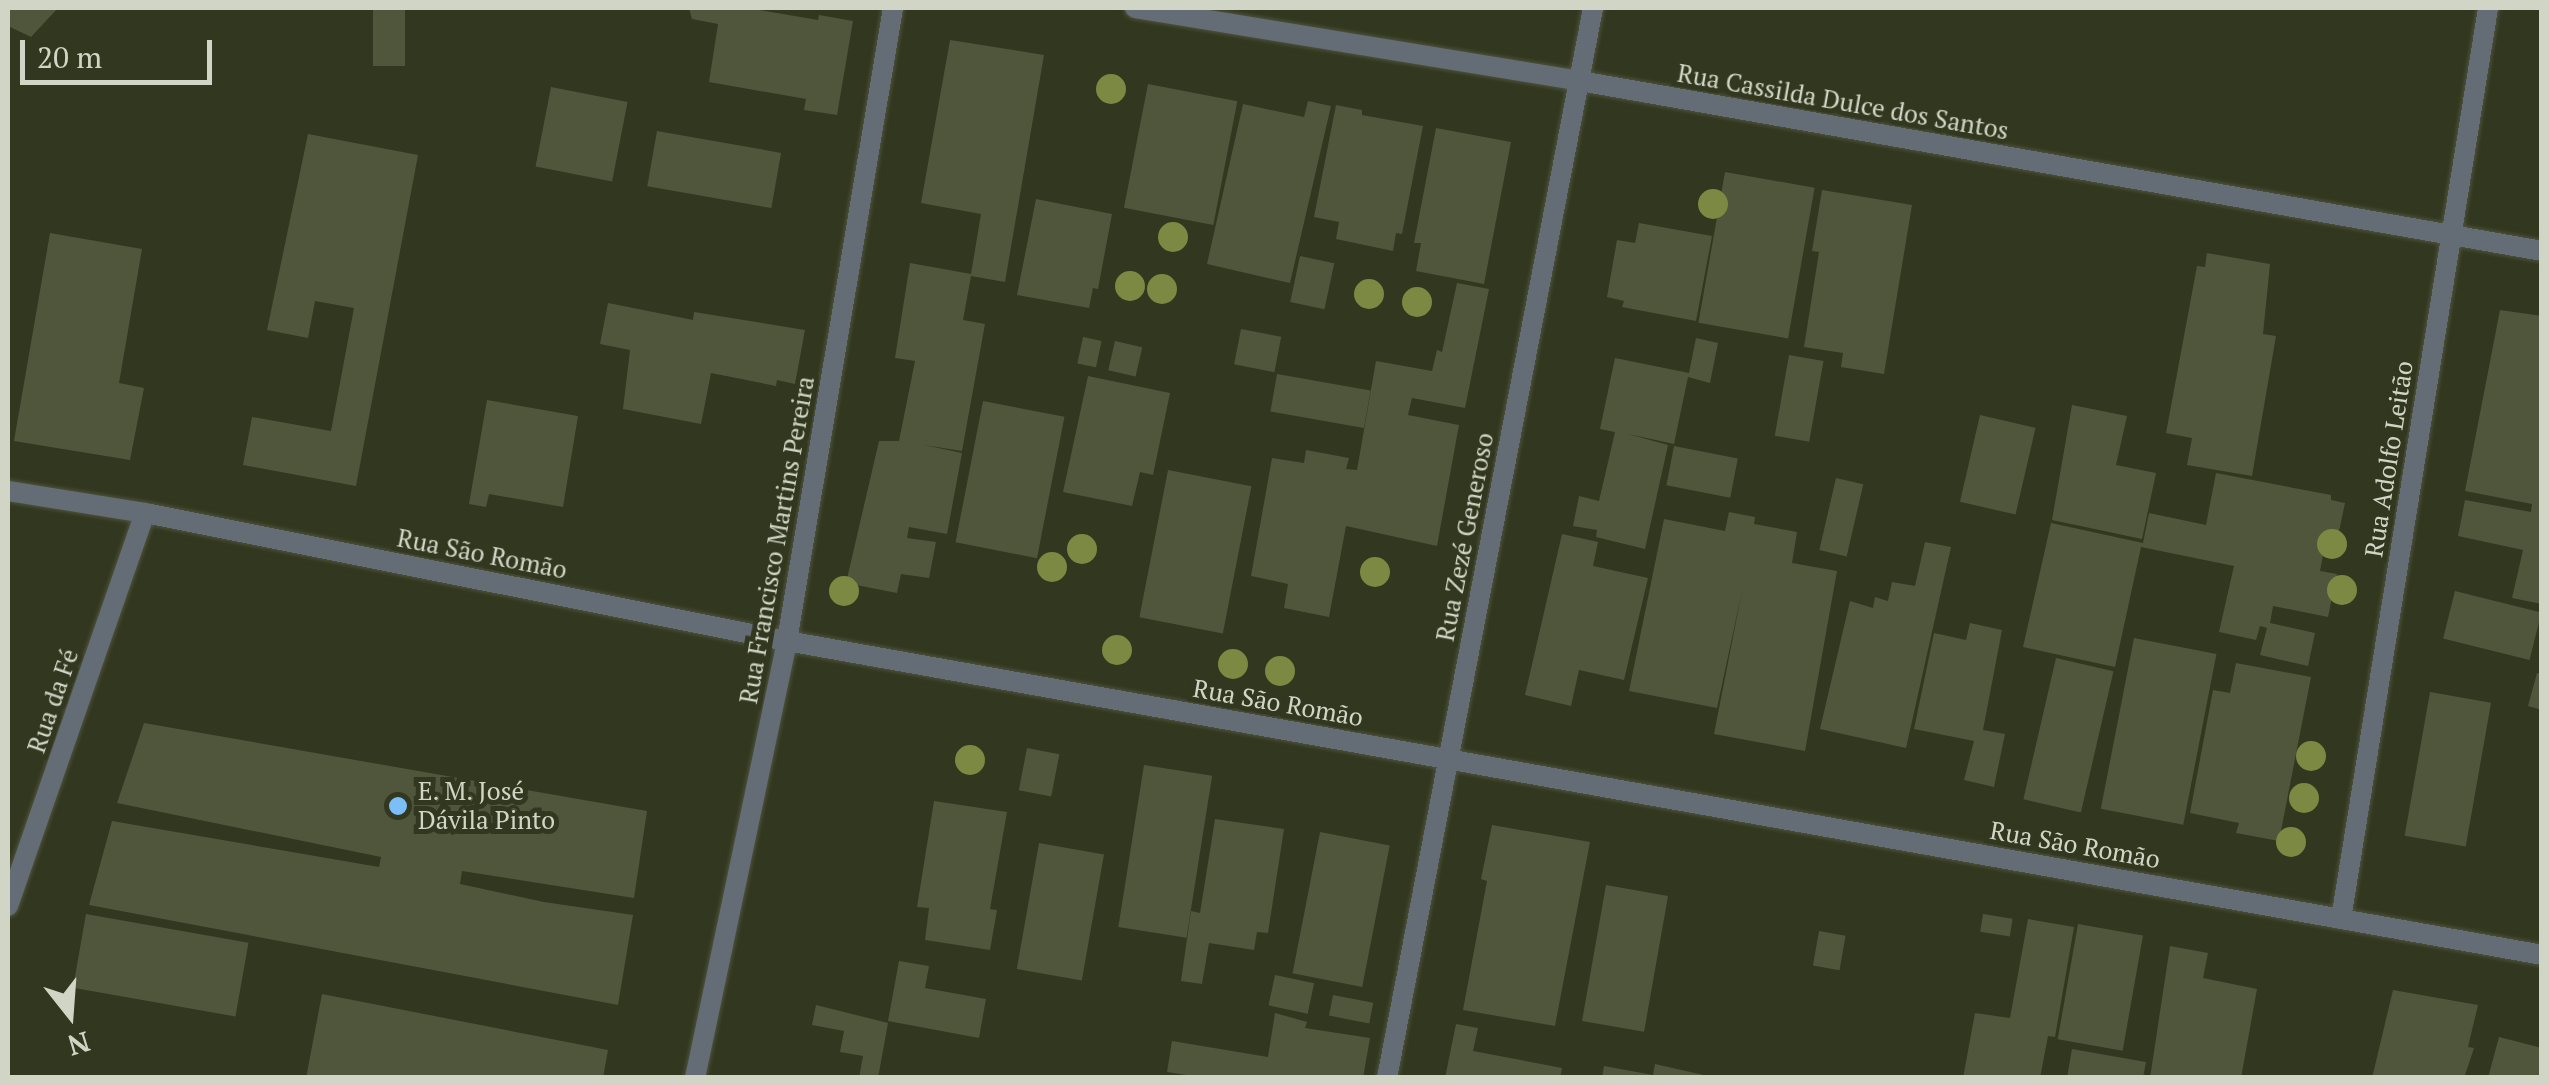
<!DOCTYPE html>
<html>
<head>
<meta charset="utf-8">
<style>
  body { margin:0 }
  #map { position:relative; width:2549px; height:1085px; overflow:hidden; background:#32371f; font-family:"PT Serif",serif }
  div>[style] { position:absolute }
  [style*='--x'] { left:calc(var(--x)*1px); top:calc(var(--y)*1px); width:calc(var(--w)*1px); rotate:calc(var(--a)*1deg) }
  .building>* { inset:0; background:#50563c; transform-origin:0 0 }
  .roads { filter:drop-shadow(0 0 2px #4f533d) drop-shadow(0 0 2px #4f533d) }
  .street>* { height:20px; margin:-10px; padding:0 10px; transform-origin:10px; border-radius:10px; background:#646d76 }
  .trees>* { width:30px; height:30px; margin:-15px; border-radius:50%; background:#7c8942 }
  .dots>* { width:28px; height:28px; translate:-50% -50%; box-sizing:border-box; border:5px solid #32371f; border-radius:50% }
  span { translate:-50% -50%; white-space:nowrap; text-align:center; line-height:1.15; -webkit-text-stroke:10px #32371f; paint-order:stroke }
  .street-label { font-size:25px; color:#d1d5c6 }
  .poi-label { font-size:25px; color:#d1d5c6 }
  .left { translate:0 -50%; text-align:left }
  .frame { position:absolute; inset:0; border:10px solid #d1d5c6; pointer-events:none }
  .north { position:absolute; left:20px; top:965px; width:100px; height:100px; -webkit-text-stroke:8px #32371f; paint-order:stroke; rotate:163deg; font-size:28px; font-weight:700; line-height:40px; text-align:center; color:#d1d5c6 }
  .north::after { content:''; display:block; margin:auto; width:35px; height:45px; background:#d1d5c6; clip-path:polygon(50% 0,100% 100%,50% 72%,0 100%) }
  .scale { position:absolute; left:20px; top:40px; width:192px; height:45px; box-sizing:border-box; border:5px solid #d1d5c6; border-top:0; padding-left:12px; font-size:30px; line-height:35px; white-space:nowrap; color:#d1d5c6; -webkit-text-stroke:8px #32371f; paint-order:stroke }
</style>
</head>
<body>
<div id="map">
  <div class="building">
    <div style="clip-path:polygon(8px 8px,58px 8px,31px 37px,8px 26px)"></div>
    <div style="left:373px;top:8px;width:32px;height:58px"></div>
    <div style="clip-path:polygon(689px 8px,747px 8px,818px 20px,819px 15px,853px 21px,837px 115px,804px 110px,806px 99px,709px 82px,718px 24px,692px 19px)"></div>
    <div style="clip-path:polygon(950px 40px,1044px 55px,1005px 282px,971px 276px,963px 320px,985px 324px,962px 451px,924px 445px,962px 453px,947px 534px,909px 527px,907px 538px,936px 542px,929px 578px,901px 574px,897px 593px,846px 583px,879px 441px,899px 441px,915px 361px,895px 358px,910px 263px,971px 274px,981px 214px,921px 203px)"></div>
    <div style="left:1148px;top:84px;width:91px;height:126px;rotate:11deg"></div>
    <div style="left:551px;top:87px;width:78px;height:81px;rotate:11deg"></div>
    <div style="clip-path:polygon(1308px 101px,1331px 106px,1290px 283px,1207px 264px,1243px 104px,1304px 117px)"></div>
    <div style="clip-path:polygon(1336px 105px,1362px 110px,1362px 115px,1423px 126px,1402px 234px,1396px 233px,1393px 251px,1336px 239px,1339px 222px,1314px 217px)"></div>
    <div style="clip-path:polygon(1436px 128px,1511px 142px,1484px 284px,1416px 271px,1421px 243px,1414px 243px)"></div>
    <div style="left:657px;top:131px;width:126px;height:56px;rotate:10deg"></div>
    <div style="clip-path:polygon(308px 134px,418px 155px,356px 486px,243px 465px,252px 417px,331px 431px,354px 308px,315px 301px,308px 338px,267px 330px)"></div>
    <div style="left:1725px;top:172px;width:91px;height:153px;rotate:10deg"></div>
    <div style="clip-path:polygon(1822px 190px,1912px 205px,1884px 374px,1841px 367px,1843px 353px,1804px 347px,1819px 252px,1812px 251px)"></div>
    <div style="clip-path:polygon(1036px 199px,1112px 214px,1098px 289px,1093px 288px,1089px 308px,1017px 295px)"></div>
    <div style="clip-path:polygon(1639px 223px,1712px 236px,1696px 321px,1622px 307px,1624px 301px,1607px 297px,1617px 240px,1635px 243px)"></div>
    <div style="clip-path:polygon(50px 233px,142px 249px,119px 383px,144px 388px,130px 460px,14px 441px)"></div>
    <div style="clip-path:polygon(2207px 253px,2270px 264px,2263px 334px,2276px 336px,2252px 476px,2187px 465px,2192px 438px,2166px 433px,2197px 266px,2205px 267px)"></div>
    <div style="left:1300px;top:256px;width:35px;height:47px;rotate:12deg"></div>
    <div style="clip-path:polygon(1457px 283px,1489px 289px,1465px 408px,1412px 398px,1408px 415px,1459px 425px,1437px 546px,1346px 526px,1329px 617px,1284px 608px,1288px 584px,1251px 576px,1272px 458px,1304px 463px,1306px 450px,1349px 458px,1346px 469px,1357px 470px,1376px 361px,1432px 371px,1437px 350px,1442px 352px)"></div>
    <div style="clip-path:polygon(608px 303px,693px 320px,694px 312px,805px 330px,795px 384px,777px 380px,776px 386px,711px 373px,701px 424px,623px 409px,630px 350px,600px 344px)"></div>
    <div style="clip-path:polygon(2500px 310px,2542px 316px,2542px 604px,2512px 598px,2523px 550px,2458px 536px,2465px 500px,2531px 512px,2532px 504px,2465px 491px)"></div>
    <div style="left:1241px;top:329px;width:41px;height:36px;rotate:11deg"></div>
    <div style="left:1083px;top:337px;width:19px;height:27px;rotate:12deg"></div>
    <div style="clip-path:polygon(1696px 338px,1718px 343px,1710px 383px,1688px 377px,1674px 444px,1628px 434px,1668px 445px,1645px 549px,1596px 537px,1597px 530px,1573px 526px,1579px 496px,1599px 501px,1615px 432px,1600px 429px,1615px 358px,1689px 373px)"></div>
    <div style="left:1115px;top:341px;width:28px;height:30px;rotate:13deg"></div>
    <div style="left:1789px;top:355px;width:35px;height:82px;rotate:10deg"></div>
    <div style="left:1277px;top:374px;width:95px;height:38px;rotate:10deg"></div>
    <div style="clip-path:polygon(1088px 376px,1170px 393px,1153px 475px,1140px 472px,1132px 506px,1063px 492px)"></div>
    <div style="clip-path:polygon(487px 400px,578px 416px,563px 507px,489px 494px,486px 507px,469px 504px)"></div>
    <div style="left:983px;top:401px;width:83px;height:144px;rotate:11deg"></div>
    <div style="clip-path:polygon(2072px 405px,2127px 416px,2116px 465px,2156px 473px,2142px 539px,2052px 520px)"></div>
    <div style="left:1980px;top:415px;width:57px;height:89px;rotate:13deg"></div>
    <div style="left:1674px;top:446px;width:65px;height:40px;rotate:11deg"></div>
    <div style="left:1168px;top:470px;width:85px;height:150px;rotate:11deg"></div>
    <div style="clip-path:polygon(2216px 473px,2331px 495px,2331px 500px,2345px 503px,2338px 536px,2327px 534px,2320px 571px,2337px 574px,2328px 617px,2273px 606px,2270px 623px,2315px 633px,2308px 666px,2260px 655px,2267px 628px,2260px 626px,2256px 640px,2219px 632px,2234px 566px,2141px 547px,2115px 667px,2023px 647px,2051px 523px,2143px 543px,2149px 513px,2206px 525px)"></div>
    <div style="left:1836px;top:478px;width:28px;height:74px;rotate:13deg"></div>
    <div style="clip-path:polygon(1729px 512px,1755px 517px,1754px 524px,1797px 532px,1792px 563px,1837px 571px,1805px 751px,1714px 734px,1742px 591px,1717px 708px,1629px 691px,1664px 519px,1725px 531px)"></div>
    <div style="clip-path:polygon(1562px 534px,1598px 542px,1593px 566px,1648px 578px,1624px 680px,1579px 670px,1571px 706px,1525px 695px)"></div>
    <div style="clip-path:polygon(1925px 542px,1951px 547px,1906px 748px,1820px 729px,1850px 601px,1873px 608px,1875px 597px,1888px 601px,1892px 582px,1915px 586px)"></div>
    <div style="left:2455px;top:591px;width:89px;height:49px;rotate:14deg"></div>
    <div style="clip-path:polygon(1970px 623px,2002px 630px,1983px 730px,2005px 734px,1994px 787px,1964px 780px,1974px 741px,1914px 729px,1934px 633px,1966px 640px)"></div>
    <div style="left:2134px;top:638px;width:84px;height:174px;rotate:11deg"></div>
    <div style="left:2056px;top:658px;width:59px;height:145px;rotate:13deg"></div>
    <div style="clip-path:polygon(2236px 663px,2311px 677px,2279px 841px,2236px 833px,2239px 823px,2190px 813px,2213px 690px,2230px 693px)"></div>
    <div style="clip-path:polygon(2537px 673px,2542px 674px,2542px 710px,2528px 706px)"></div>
    <div style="left:2430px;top:692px;width:62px;height:146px;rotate:10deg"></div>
    <div style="clip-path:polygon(144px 723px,647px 811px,634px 898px,462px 871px,460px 884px,544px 902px,633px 915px,618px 1005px,89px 905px,112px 821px,379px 867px,381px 857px,117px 803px)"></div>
    <div style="left:1027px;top:748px;width:33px;height:43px;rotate:11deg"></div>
    <div style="left:1144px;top:765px;width:69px;height:164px;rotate:9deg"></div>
    <div style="clip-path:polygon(934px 801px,1007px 812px,990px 909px,997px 910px,990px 950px,925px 940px,929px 908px,917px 907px)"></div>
    <div style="clip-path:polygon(1215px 819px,1284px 829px,1268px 933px,1257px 932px,1254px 950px,1209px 943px,1202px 984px,1181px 981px,1191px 911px,1200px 913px)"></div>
    <div style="clip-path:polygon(1492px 825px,1590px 842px,1555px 1026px,1463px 1010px,1487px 881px,1481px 879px)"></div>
    <div style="left:1320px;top:832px;width:71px;height:144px;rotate:11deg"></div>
    <div style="left:1039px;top:843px;width:66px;height:128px;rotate:10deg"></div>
    <div style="left:1606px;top:885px;width:63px;height:138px;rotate:10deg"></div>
    <div style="left:86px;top:914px;width:165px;height:75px;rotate:10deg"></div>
    <div style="left:1983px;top:914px;width:30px;height:18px;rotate:9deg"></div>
    <div style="clip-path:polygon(2028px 919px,2074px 927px,2055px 1037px,2048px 1036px,2040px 1078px,1963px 1078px,1975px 1013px,2010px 1018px)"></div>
    <div style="left:2078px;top:924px;width:66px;height:117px;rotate:10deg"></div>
    <div style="left:1819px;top:931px;width:27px;height:35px;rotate:10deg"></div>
    <div style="clip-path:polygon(2170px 946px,2208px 953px,2203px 978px,2257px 989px,2241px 1078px,2150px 1078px)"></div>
    <div style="clip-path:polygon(899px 961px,929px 966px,925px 988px,986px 999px,979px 1038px,888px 1021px)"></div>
    <div style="left:1275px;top:975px;width:40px;height:31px;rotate:12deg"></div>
    <div style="clip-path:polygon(2393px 990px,2478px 1005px,2468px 1047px,2474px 1048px,2464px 1078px,2372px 1078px)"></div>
    <div style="clip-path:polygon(322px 994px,608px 1050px,603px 1078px,306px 1078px)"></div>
    <div style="left:1333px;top:995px;width:41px;height:21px;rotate:11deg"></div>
    <div style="clip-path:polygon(816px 1005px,888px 1023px,878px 1078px,859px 1078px,863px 1056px,840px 1052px,844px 1031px,812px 1025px)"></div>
    <div style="clip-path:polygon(1275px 1013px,1307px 1022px,1305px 1028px,1370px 1038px,1363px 1078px,1205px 1078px,1167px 1072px,1172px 1041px,1268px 1057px)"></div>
    <div style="clip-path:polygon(1456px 1024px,1478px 1028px,1473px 1051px,1562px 1068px,1560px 1078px,1445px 1078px)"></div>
    <div style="clip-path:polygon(2499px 1037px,2542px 1048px,2542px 1078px,2488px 1078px)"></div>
    <div style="clip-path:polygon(2072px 1049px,2146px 1062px,2143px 1078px,2067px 1078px)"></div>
    <div style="clip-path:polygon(1655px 1064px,1708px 1076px,1707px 1078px,1602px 1078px,1604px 1066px,1653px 1075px)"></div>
  </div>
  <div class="roads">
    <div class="street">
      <div style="--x:1135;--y:8;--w:451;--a:9.3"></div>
      <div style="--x:1580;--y:81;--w:977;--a:10.02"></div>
      <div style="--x:8;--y:491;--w:139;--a:9.1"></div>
      <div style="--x:145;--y:513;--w:655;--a:11.28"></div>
      <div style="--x:787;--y:641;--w:1783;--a:10.14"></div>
      <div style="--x:8;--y:906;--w:416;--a:-70.8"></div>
      <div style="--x:2341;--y:919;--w:923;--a:-80.83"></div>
      <div style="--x:695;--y:1078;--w:447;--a:-78.1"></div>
      <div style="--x:787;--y:641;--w:642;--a:-80.49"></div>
      <div style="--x:1387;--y:1078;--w:1090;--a:-79.1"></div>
    </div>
  </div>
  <div class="trees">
    <div style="left:1111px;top:89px"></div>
    <div style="left:1713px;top:204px"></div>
    <div style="left:1173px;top:237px"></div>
    <div style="left:1130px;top:286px"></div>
    <div style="left:1162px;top:289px"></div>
    <div style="left:1369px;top:294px"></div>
    <div style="left:1417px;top:302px"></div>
    <div style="left:2332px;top:544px"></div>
    <div style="left:1082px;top:549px"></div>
    <div style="left:1052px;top:567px"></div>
    <div style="left:1375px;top:572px"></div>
    <div style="left:2342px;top:590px"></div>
    <div style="left:844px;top:591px"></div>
    <div style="left:1117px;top:650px"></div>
    <div style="left:1233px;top:664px"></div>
    <div style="left:1280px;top:671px"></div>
    <div style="left:2311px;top:756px"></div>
    <div style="left:970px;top:760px"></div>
    <div style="left:2304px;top:798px"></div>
    <div style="left:2291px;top:842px"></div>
  </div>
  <div class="dots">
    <div style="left:398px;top:806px;background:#7bbef8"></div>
  </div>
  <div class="street-label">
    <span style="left:1843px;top:102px;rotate:10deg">Rua Cassilda Dulce dos Santos</span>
    <span style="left:2389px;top:459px;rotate:-81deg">Rua Adolfo Leitão</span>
    <span style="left:1465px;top:537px;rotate:-79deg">Rua Zezé Generoso</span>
    <span style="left:777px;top:540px;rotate:-80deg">Rua Francisco Martins Pereira</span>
    <span style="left:482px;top:554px;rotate:11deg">Rua São Romão</span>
    <span style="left:53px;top:701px;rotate:-71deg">Rua da Fé</span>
    <span style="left:1278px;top:703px;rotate:10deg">Rua São Romão</span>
    <span style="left:2075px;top:845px;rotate:10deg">Rua São Romão</span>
  </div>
  <div class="poi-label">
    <span class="left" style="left:418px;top:806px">E. M. José<br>Dávila Pinto</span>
  </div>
  <div class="frame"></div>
  <div class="north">N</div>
  <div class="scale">20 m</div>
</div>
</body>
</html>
